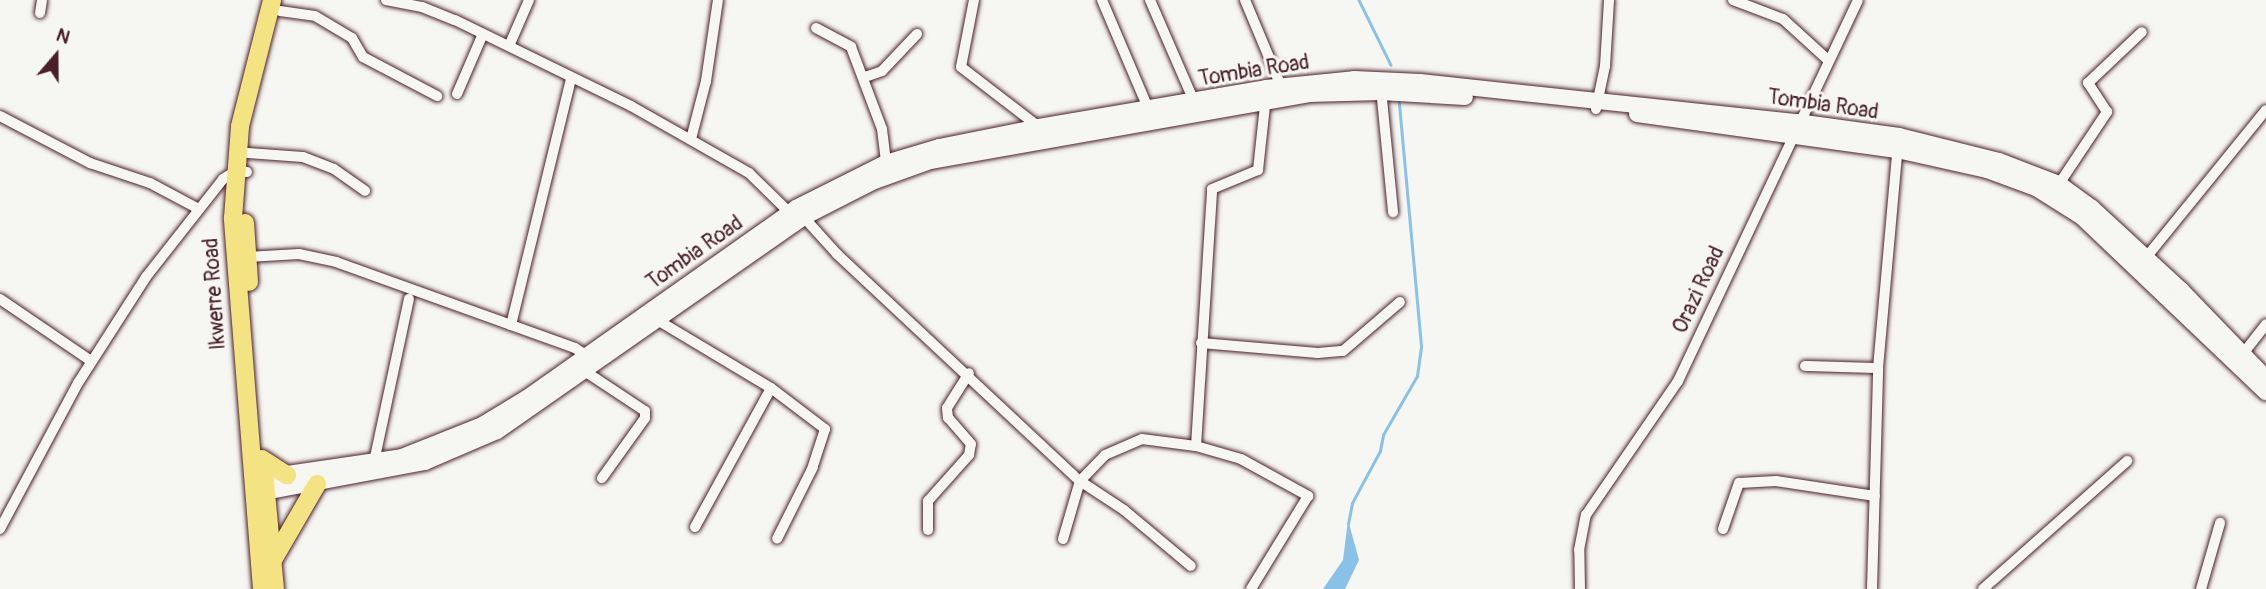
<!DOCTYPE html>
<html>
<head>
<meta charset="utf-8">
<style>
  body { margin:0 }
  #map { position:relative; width:2266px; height:589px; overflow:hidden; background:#f6f6f2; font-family:Pangolin,sans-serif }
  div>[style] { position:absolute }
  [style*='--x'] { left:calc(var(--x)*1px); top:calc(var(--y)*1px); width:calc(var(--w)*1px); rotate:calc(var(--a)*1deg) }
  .water>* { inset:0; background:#89c1e7 }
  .stream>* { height:2.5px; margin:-1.25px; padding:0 1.25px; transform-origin:1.25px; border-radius:1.25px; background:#89c1e7 }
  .roads { filter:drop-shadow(0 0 2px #4a1f2b) drop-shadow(0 0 2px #4a1f2b) }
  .minor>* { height:10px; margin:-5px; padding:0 5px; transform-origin:5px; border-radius:5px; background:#f6f6f2 }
  .secondary>* { height:16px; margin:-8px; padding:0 8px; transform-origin:8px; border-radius:8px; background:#f6f6f2 }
  .primary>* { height:18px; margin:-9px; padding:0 9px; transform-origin:9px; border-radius:9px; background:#f4e382 }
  span { translate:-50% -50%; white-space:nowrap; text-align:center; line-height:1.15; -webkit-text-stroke:6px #f6f6f2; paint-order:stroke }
  .street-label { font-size:21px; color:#4a1f2b }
  .north { position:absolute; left:21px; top:21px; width:70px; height:70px; -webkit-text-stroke:5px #f6f6f2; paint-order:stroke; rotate:20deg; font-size:19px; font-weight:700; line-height:28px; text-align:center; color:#4a1f2b }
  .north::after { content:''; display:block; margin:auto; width:24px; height:32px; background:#4a1f2b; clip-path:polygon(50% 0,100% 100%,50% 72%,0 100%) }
</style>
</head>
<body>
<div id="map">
  <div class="water">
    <div style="clip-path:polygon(1348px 520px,1359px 560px,1345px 589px,1323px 589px,1343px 560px)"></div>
  </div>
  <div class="stream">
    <div style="--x:1359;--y:0;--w:72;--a:63.8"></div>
    <div style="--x:1348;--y:524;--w:21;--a:-79"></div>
    <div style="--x:1352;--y:503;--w:59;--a:-61.7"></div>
    <div style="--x:1380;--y:451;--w:16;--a:-79"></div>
    <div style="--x:1383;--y:435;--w:68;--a:-60"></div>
    <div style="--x:1417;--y:376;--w:30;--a:-82"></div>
    <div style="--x:1421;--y:346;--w:245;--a:-95.2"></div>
  </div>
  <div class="roads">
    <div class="minor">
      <div style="--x:386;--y:0;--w:37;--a:11"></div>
      <div style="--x:422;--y:7;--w:35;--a:22"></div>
      <div style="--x:455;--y:20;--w:196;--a:26"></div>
      <div style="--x:631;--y:106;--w:136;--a:29.6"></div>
      <div style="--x:749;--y:173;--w:57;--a:44.3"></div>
      <div style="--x:974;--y:0;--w:68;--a:101"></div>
      <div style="--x:961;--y:67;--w:98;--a:37.6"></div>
      <div style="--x:1102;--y:0;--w:117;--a:66.9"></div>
      <div style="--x:1150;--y:0;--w:110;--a:66.5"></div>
      <div style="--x:1245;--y:0;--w:93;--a:67.3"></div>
      <div style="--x:1733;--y:0;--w:53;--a:20.8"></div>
      <div style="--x:1783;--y:19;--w:62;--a:42.4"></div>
      <div style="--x:280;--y:11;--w:35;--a:8"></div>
      <div style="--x:315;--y:16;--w:43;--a:30.7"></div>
      <div style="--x:352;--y:38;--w:22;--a:60"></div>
      <div style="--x:363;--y:57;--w:84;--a:27.8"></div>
      <div style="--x:40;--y:13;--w:13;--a:-81"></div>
      <div style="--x:816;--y:28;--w:40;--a:28"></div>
      <div style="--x:851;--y:47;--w:88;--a:69.3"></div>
      <div style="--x:882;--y:129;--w:34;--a:83"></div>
      <div style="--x:509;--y:46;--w:50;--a:-66.5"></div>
      <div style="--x:865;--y:77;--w:18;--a:-19"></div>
      <div style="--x:882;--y:71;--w:51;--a:-46.6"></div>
      <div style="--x:1381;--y:89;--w:124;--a:84.4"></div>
      <div style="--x:457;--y:94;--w:65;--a:-66.6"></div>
      <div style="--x:1596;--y:109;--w:44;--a:-78.2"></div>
      <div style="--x:1605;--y:66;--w:66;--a:-86.5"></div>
      <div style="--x:0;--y:116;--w:102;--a:27.6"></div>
      <div style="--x:90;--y:163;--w:63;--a:18.4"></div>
      <div style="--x:150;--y:183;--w:55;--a:28"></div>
      <div style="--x:691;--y:139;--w:60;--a:-75.5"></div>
      <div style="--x:706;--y:81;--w:82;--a:-81.6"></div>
      <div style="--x:248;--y:153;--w:55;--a:4.2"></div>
      <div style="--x:303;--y:157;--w:33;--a:21"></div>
      <div style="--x:334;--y:169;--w:38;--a:35"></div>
      <div style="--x:2059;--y:184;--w:87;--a:-56.3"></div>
      <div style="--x:2107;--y:112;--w:35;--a:-123"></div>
      <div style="--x:2088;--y:83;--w:74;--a:-43.4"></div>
      <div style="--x:800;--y:213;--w:55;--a:47.9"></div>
      <div style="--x:837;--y:254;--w:333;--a:43.1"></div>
      <div style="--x:1080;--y:481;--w:53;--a:33.4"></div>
      <div style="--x:1124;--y:510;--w:87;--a:39.9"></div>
      <div style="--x:247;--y:257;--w:52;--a:-3.3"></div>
      <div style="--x:299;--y:254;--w:38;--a:12"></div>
      <div style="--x:336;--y:262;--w:254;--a:19.8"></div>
      <div style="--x:575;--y:348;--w:20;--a:33"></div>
      <div style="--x:2144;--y:260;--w:193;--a:-50.9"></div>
      <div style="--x:0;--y:299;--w:110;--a:34.3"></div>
      <div style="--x:654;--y:318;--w:136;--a:30.9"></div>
      <div style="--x:771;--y:388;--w:68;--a:37.2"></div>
      <div style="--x:825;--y:429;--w:40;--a:108"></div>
      <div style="--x:813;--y:467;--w:80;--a:116.6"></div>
      <div style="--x:511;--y:325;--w:254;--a:-76.3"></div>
      <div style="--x:1201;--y:343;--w:117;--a:4.9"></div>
      <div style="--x:1318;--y:353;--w:25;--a:-5"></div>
      <div style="--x:1343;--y:351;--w:75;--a:-40.7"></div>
      <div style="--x:2242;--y:355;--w:39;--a:-52"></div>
      <div style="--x:1805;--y:366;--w:73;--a:1.6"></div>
      <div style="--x:580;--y:368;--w:78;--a:33.5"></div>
      <div style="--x:645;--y:411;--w:7;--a:90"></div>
      <div style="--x:645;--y:418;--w:74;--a:125.6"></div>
      <div style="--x:1196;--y:446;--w:257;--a:-86.4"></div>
      <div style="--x:1212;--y:189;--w:50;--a:-22.4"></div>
      <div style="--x:1258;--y:170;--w:74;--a:-83.8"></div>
      <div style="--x:374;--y:462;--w:167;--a:-77.9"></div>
      <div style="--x:695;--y:527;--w:158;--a:-61.3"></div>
      <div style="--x:0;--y:529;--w:166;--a:-61.9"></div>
      <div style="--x:78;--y:383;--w:126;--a:-57.3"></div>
      <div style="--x:146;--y:277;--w:125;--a:-51.8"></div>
      <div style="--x:223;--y:179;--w:15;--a:-32"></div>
      <div style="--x:236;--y:171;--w:11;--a:5"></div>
      <div style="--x:1723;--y:529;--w:49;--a:-70.8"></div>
      <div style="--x:1739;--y:483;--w:37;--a:-3"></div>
      <div style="--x:1776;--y:481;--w:100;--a:8.6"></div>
      <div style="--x:928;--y:530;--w:29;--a:-90"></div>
      <div style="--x:928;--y:501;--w:62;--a:-48.3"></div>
      <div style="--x:969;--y:455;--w:11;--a:-80"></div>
      <div style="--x:971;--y:444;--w:35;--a:-131"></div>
      <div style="--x:948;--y:418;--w:10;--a:-96"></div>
      <div style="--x:947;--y:408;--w:41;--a:-57.8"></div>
      <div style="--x:1063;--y:539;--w:60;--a:-73.7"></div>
      <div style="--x:1080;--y:481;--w:36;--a:-46"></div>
      <div style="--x:1105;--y:455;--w:40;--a:-23.4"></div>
      <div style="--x:1142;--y:439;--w:54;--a:7.4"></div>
      <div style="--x:1196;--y:446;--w:47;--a:16.1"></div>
      <div style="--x:1241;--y:459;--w:77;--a:28.9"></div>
      <div style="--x:1308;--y:496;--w:109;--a:121.5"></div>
      <div style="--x:1580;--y:589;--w:39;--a:-91"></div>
      <div style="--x:1579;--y:550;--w:36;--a:-79"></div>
      <div style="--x:1586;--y:515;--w:163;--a:-55.5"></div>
      <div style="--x:1678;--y:381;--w:421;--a:-64.7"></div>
      <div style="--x:1872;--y:589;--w:221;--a:-88.4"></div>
      <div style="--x:1878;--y:368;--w:224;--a:-84.9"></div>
      <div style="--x:1983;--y:589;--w:193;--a:-41.6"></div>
      <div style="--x:2201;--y:589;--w:69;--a:-73.9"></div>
    </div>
    <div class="secondary">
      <div style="--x:1637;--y:114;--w:262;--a:7.9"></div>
      <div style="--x:1897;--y:150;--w:92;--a:12.5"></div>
      <div style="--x:1987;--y:170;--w:52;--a:20.2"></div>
      <div style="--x:2036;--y:188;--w:54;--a:32.2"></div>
      <div style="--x:2082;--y:217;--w:254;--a:43.6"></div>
      <div style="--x:274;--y:476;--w:129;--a:-8.4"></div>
      <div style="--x:402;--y:457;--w:86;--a:-21.8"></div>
      <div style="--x:482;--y:425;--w:52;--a:-31"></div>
      <div style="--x:527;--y:398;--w:329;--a:-35.2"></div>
      <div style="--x:796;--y:208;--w:101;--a:-26.6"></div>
      <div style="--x:886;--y:163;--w:55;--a:-16.8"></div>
      <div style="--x:939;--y:147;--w:102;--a:-11.3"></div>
      <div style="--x:1039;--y:127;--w:230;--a:-9.7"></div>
      <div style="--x:1266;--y:88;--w:88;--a:-5.8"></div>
      <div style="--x:1354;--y:79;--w:66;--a:2.6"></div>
      <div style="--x:1420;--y:82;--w:379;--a:6.1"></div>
      <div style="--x:1797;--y:122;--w:103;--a:7.8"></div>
      <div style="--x:1899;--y:136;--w:103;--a:14"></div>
      <div style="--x:1999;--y:161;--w:64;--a:21"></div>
      <div style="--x:2059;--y:184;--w:41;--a:36"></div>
      <div style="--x:2092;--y:208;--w:121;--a:42.7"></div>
      <div style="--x:2181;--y:290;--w:122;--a:46"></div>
      <div style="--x:254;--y:494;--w:174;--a:-10.6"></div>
      <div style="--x:425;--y:462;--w:78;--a:-23.3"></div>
      <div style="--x:497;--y:431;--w:374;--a:-34.9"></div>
      <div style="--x:804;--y:217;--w:76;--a:-27.2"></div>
      <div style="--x:872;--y:182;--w:62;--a:-19.9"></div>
      <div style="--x:930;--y:161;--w:385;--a:-10"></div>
      <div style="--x:1309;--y:94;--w:72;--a:-1.6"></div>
      <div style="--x:1381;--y:92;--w:84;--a:3.4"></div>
    </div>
    <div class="primary">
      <div style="--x:245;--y:223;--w:59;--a:86.1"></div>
      <div style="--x:262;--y:459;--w:30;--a:33"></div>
      <div style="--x:264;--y:471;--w:119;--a:84.7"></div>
      <div style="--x:273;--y:560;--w:88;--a:-59.9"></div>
      <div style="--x:262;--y:589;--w:372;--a:-94.5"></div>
      <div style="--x:233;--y:218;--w:92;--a:-85.6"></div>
      <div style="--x:240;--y:126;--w:130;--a:-75.7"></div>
    </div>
  </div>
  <div class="street-label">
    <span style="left:1254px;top:71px;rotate:-9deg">Tombia Road</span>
    <span style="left:1823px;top:105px;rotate:8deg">Tombia Road</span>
    <span style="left:695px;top:253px;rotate:-35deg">Tombia Road</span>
    <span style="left:1699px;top:290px;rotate:-65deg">Orazi Road</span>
    <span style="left:215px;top:294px;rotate:-94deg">Ikwerre Road</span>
  </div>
  <div class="north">N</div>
</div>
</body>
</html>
